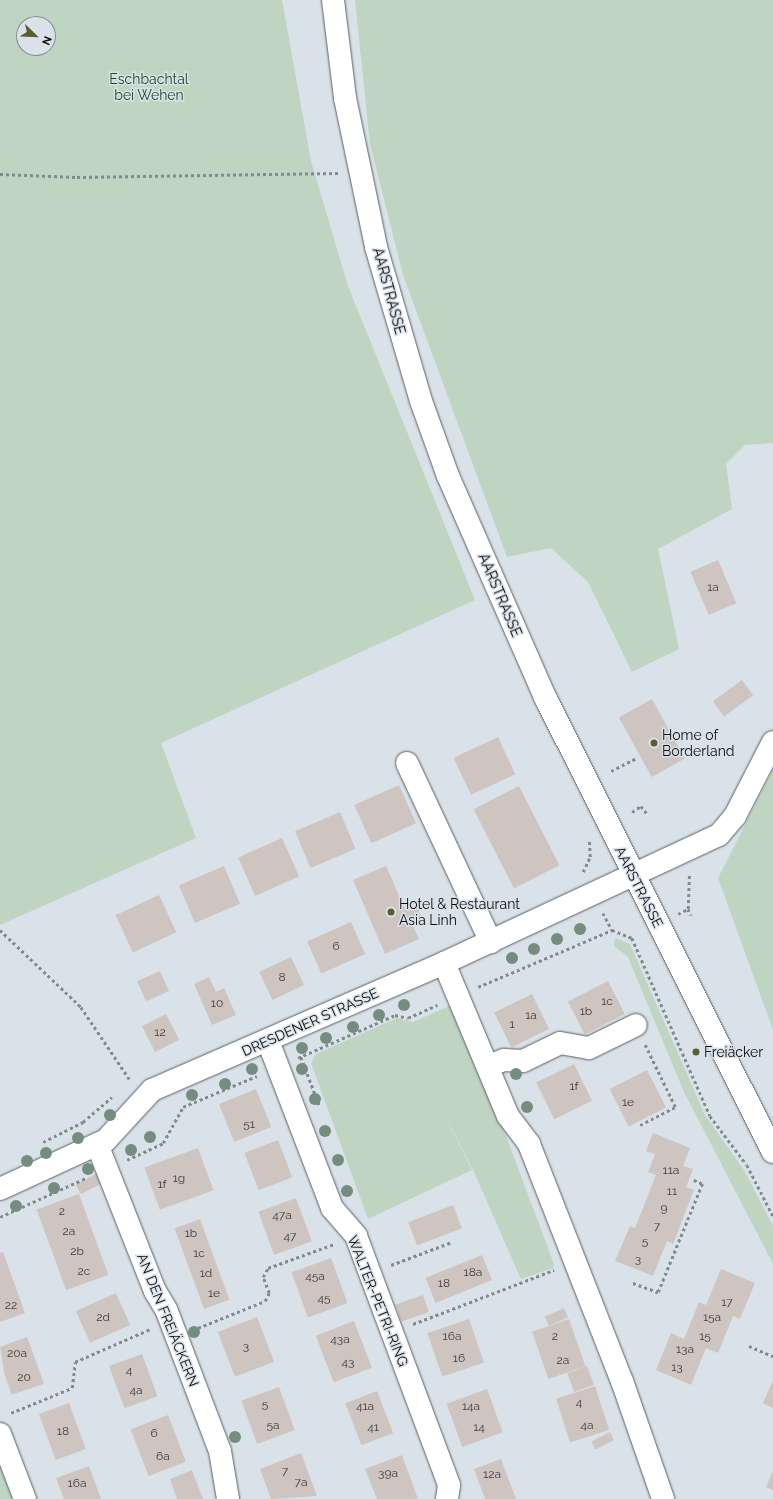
<!DOCTYPE html>
<html>
<head>
<meta charset="utf-8">
<style>
  body { margin:0 }
  #map { position:relative; width:773px; height:1499px; overflow:hidden; background:#dae2e9; font-family:Raleway,sans-serif }
  div>[style] { position:absolute }
  [style*='--x'] { left:calc(var(--x)*1px); top:calc(var(--y)*1px); width:calc(var(--w)*1px); rotate:calc(var(--a)*1deg) }
  .green>* { inset:0; background:#bfd5c1 }
  .building>* { inset:0; background:#cec4c0; transform-origin:0 0 }
  .path>* { height:2.5px; margin-top:-1.25px; transform-origin:0; background:repeating-linear-gradient(90deg,#83898e 0 3px,transparent 0 6px) }
  .roads { filter:drop-shadow(0 0 1px #596065) drop-shadow(0 0 1px #596065) }
  .minor>* { height:22px; margin:-11px; padding:0 11px; transform-origin:11px; border-radius:11px; background:#fff }
  .major>* { height:22px; margin:-11px; padding:0 11px; transform-origin:11px; border-radius:11px; background:#fff }
  .trees>* { width:12px; height:12px; margin:-6px; border-radius:50%; background:#748d7e }
  .dots>* { width:11px; height:11px; translate:-50% -50%; box-sizing:border-box; border:2px solid #dae2e9; border-radius:50% }
  span { translate:-50% -50%; white-space:nowrap; text-align:center; line-height:1.15; -webkit-text-stroke:3px #dae2e9; paint-order:stroke }
  .number-label { font-size:12px; color:#3c3c3c }
  .number-label span { -webkit-text-stroke-width:0 }
  .park-label { font-size:14px; color:#204826 }
  .street-label { font-size:14px; color:#0c0e10 }
  .poi-label { font-size:14px; color:#0c0e10 }
  .left { translate:0 -50%; text-align:left }
  .north { position:absolute; left:16px; top:16px; width:40px; height:40px; box-sizing:border-box; background:#dae2e9; border:1px solid #888d92; border-radius:50%; rotate:113deg; font-size:11px; font-weight:700; line-height:16px; text-align:center; color:#0c0e10 }
  .north::after { content:''; display:block; margin:auto; width:14px; height:18px; background:#585e2c; clip-path:polygon(50% 0,100% 100%,50% 72%,0 100%) }
</style>
</head>
<body>
<div id="map">
  <div class="green">
    <div style="clip-path:polygon(evenodd,0 0,282px 0,311px 161px,348px 286px,475px 600px,161px 743px,196px 838px,0 925px,0 0,24px 24px,48px 24px,48px 48px,24px 48px,24px 24px)"></div>
    <div style="clip-path:polygon(355px 0,773px 0,773px 443px,745px 445px,726px 464px,732px 509px,658px 549px,679px 649px,632px 672px,588px 582px,551px 548px,507px 557px,403px 275px,370px 144px)"></div>
    <div style="clip-path:polygon(773px 770px,773px 1030px,718px 878px)"></div>
    <div style="clip-path:polygon(615px 938px,630px 944px,705px 1115px,744px 1170px,773px 1226px,773px 1264px,684px 1092px,628px 957px,614px 946px)"></div>
    <div style="clip-path:polygon(456px 1003px,554px 1264px,553px 1268px,521px 1279px,474px 1172px,431px 1088px,472px 1170px,368px 1219px,311px 1063px,316px 1054px,397px 1018px,413px 1022px)"></div>
    <div style="clip-path:polygon(0 1462px,12px 1499px,0 1499px)"></div>
  </div>
  <div class="building">
    <div style="left:718px;top:560px;width:47px;height:30px;rotate:67deg"></div>
    <div style="left:742px;top:680px;width:19px;height:36px;rotate:54deg"></div>
    <div style="left:652px;top:699px;width:68px;height:38px;rotate:61deg"></div>
    <div style="left:498px;top:737px;width:41px;height:49px;rotate:65deg"></div>
    <div style="left:399px;top:785px;width:42px;height:49px;rotate:66deg"></div>
    <div style="left:519px;top:786px;width:89px;height:51px;rotate:63deg"></div>
    <div style="left:340px;top:812px;width:40px;height:49px;rotate:67deg"></div>
    <div style="left:282px;top:838px;width:42px;height:48px;rotate:66deg"></div>
    <div style="left:224px;top:866px;width:41px;height:49px;rotate:67deg"></div>
    <div style="clip-path:polygon(386px 866px,405px 909px,416px 907px,422px 917px,413px 926px,419px 939px,385px 954px,353px 880px)"></div>
    <div style="left:159px;top:895px;width:41px;height:48px;rotate:65deg"></div>
    <div style="left:351px;top:922px;width:35px;height:48px;rotate:66deg"></div>
    <div style="left:291px;top:957px;width:31px;height:35px;rotate:65deg"></div>
    <div style="left:160px;top:971px;width:22px;height:25px;rotate:66deg"></div>
    <div style="clip-path:polygon(209px 977px,216px 992px,224px 988px,236px 1015px,212px 1025px,194px 984px)"></div>
    <div style="left:608px;top:981px;width:37px;height:45px;rotate:63deg"></div>
    <div style="left:532px;top:994px;width:39px;height:42px;rotate:64deg"></div>
    <div style="left:166px;top:1014px;width:29px;height:27px;rotate:63deg"></div>
    <div style="left:574px;top:1064px;width:41px;height:42px;rotate:64deg"></div>
    <div style="left:647px;top:1070px;width:42px;height:42px;rotate:63deg"></div>
    <div style="left:256px;top:1089px;width:41px;height:40px;rotate:68deg"></div>
    <div style="clip-path:polygon(653px 1133px,690px 1148px,683px 1166px,693px 1169px,686px 1187px,694px 1190px,673px 1244px,667px 1241px,653px 1276px,615px 1261px,630px 1226px,635px 1228px,656px 1175px,648px 1172px,655px 1154px,646px 1151px)"></div>
    <div style="left:278px;top:1140px;width:40px;height:36px;rotate:69deg"></div>
    <div style="left:198px;top:1148px;width:45px;height:57px;rotate:70deg"></div>
    <div style="left:98px;top:1173px;width:11px;height:25px;rotate:63deg"></div>
    <div style="left:79px;top:1194px;width:86px;height:45px;rotate:70deg"></div>
    <div style="left:296px;top:1198px;width:46px;height:40px;rotate:70deg"></div>
    <div style="left:453px;top:1205px;width:25px;height:48px;rotate:69deg"></div>
    <div style="left:200px;top:1219px;width:86px;height:27px;rotate:70deg"></div>
    <div style="clip-path:polygon(3px 1252px,25px 1313px,0 1322px,0 1253px)"></div>
    <div style="left:482px;top:1255px;width:27px;height:61px;rotate:68deg"></div>
    <div style="left:331px;top:1258px;width:48px;height:42px;rotate:70deg"></div>
    <div style="clip-path:polygon(721px 1269px,755px 1283px,740px 1319px,733px 1316px,718px 1353px,706px 1348px,691px 1385px,656px 1370px,671px 1333px,684px 1339px,699px 1302px,706px 1305px)"></div>
    <div style="left:116px;top:1293px;width:35px;height:44px;rotate:66deg"></div>
    <div style="left:423px;top:1295px;width:18px;height:29px;rotate:71deg"></div>
    <div style="left:564px;top:1308px;width:10px;height:21px;rotate:66deg"></div>
    <div style="left:257px;top:1317px;width:48px;height:42px;rotate:69deg"></div>
    <div style="left:469px;top:1319px;width:46px;height:44px;rotate:71deg"></div>
    <div style="left:569px;top:1319px;width:50px;height:39px;rotate:71deg"></div>
    <div style="left:354px;top:1321px;width:50px;height:41px;rotate:69deg"></div>
    <div style="clip-path:polygon(27px 1337px,36px 1361px,4px 1372px,0 1347px)"></div>
    <div style="left:142px;top:1354px;width:45px;height:35px;rotate:70deg"></div>
    <div style="left:36px;top:1361px;width:24px;height:34px;rotate:71deg"></div>
    <div style="left:587px;top:1366px;width:20px;height:21px;rotate:70deg"></div>
    <div style="clip-path:polygon(773px 1380px,773px 1408px,763px 1403px)"></div>
    <div style="left:595px;top:1386px;width:46px;height:41px;rotate:72deg"></div>
    <div style="left:279px;top:1387px;width:46px;height:40px;rotate:70deg"></div>
    <div style="left:487px;top:1389px;width:46px;height:43px;rotate:70deg"></div>
    <div style="left:377px;top:1391px;width:45px;height:34px;rotate:69deg"></div>
    <div style="left:69px;top:1403px;width:49px;height:32px;rotate:70deg"></div>
    <div style="left:168px;top:1415px;width:50px;height:40px;rotate:69deg"></div>
    <div style="left:610px;top:1432px;width:9px;height:21px;rotate:63deg"></div>
    <div style="clip-path:polygon(301px 1453px,317px 1496px,271px 1499px,260px 1469px)"></div>
    <div style="clip-path:polygon(402px 1455px,418px 1499px,377px 1499px,365px 1469px)"></div>
    <div style="clip-path:polygon(501px 1459px,516px 1499px,485px 1499px,474px 1469px)"></div>
    <div style="clip-path:polygon(89px 1466px,101px 1499px,64px 1499px,56px 1478px)"></div>
    <div style="clip-path:polygon(192px 1470px,203px 1499px,177px 1499px,170px 1479px)"></div>
    <div style="clip-path:polygon(773px 1471px,773px 1490px,766px 1487px)"></div>
  </div>
  <div class="path">
    <div style="--x:0;--y:174;--w:77;--a:2.2"></div>
    <div style="--x:77;--y:177;--w:262;--a:-0.9"></div>
    <div style="--x:611;--y:771;--w:30;--a:-27"></div>
    <div style="--x:632;--y:812;--w:11;--a:-34"></div>
    <div style="--x:641;--y:806;--w:11;--a:52"></div>
    <div style="--x:583;--y:872;--w:17;--a:-65"></div>
    <div style="--x:590;--y:857;--w:18;--a:-93"></div>
    <div style="--x:688;--y:909;--w:7;--a:63"></div>
    <div style="--x:603;--y:913;--w:19;--a:62"></div>
    <div style="--x:612;--y:930;--w:22;--a:22"></div>
    <div style="--x:632;--y:938;--w:194;--a:66.3"></div>
    <div style="--x:710;--y:1116;--w:61;--a:52.9"></div>
    <div style="--x:747;--y:1165;--w:57;--a:63"></div>
    <div style="--x:678;--y:914;--w:11;--a:-27"></div>
    <div style="--x:688;--y:909;--w:35;--a:-88"></div>
    <div style="--x:0;--y:930;--w:112;--a:43.5"></div>
    <div style="--x:81;--y:1007;--w:88;--a:56.1"></div>
    <div style="--x:478;--y:987;--w:146;--a:-23"></div>
    <div style="--x:301;--y:1057;--w:53;--a:69.2"></div>
    <div style="--x:298;--y:1058;--w:106;--a:-23.9"></div>
    <div style="--x:395;--y:1015;--w:13;--a:13"></div>
    <div style="--x:408;--y:1018;--w:32;--a:-24"></div>
    <div style="--x:640;--y:1125;--w:39;--a:-27"></div>
    <div style="--x:675;--y:1107;--w:69;--a:-115.8"></div>
    <div style="--x:43;--y:1142;--w:45;--a:-26.6"></div>
    <div style="--x:83;--y:1122;--w:38;--a:-41"></div>
    <div style="--x:127;--y:1160;--w:40;--a:-25"></div>
    <div style="--x:163;--y:1143;--w:41;--a:-60.9"></div>
    <div style="--x:183;--y:1107;--w:80;--a:-22.7"></div>
    <div style="--x:0;--y:1217;--w:94;--a:-24.4"></div>
    <div style="--x:391;--y:1265;--w:65;--a:-20.7"></div>
    <div style="--x:633;--y:1283;--w:27;--a:20"></div>
    <div style="--x:658;--y:1292;--w:117;--a:-67.8"></div>
    <div style="--x:702;--y:1184;--w:10;--a:-156"></div>
    <div style="--x:413;--y:1324;--w:151;--a:-21"></div>
    <div style="--x:198;--y:1328;--w:72;--a:-21.9"></div>
    <div style="--x:265;--y:1301;--w:9;--a:-63"></div>
    <div style="--x:269;--y:1293;--w:17;--a:-111"></div>
    <div style="--x:263;--y:1277;--w:10;--a:-61"></div>
    <div style="--x:268;--y:1268;--w:70;--a:-20"></div>
    <div style="--x:749;--y:1346;--w:26;--a:23"></div>
    <div style="--x:11;--y:1413;--w:66;--a:-22.3"></div>
    <div style="--x:72;--y:1388;--w:26;--a:-83"></div>
    <div style="--x:75;--y:1362;--w:82;--a:-23.7"></div>
  </div>
  <div class="roads">
    <div class="minor">
      <div style="--x:407;--y:763;--w:198;--a:64.9"></div>
      <div style="--x:444;--y:963;--w:166;--a:67.3"></div>
      <div style="--x:508;--y:1116;--w:35;--a:53"></div>
      <div style="--x:529;--y:1144;--w:255;--a:68.6"></div>
      <div style="--x:622;--y:1381;--w:125;--a:70.8"></div>
      <div style="--x:268;--y:1041;--w:179;--a:69"></div>
      <div style="--x:332;--y:1208;--w:37;--a:49"></div>
      <div style="--x:356;--y:1236;--w:266;--a:69.5"></div>
      <div style="--x:449;--y:1485;--w:14;--a:98"></div>
      <div style="--x:488;--y:1066;--w:17;--a:-21"></div>
      <div style="--x:504;--y:1060;--w:19;--a:3"></div>
      <div style="--x:523;--y:1061;--w:41;--a:-25.9"></div>
      <div style="--x:560;--y:1043;--w:29;--a:10"></div>
      <div style="--x:589;--y:1048;--w:52;--a:-26.1"></div>
      <div style="--x:97;--y:1144;--w:158;--a:68.5"></div>
      <div style="--x:155;--y:1291;--w:21;--a:59"></div>
      <div style="--x:166;--y:1309;--w:152;--a:69.2"></div>
      <div style="--x:220;--y:1451;--w:49;--a:80.5"></div>
      <div style="--x:0;--y:1189;--w:117;--a:-24.8"></div>
      <div style="--x:106;--y:1140;--w:68;--a:-47.4"></div>
      <div style="--x:152;--y:1090;--w:318;--a:-23.5"></div>
      <div style="--x:444;--y:963;--w:303;--a:-25"></div>
      <div style="--x:719;--y:835;--w:25;--a:-50"></div>
      <div style="--x:735;--y:816;--w:83;--a:-62.8"></div>
      <div style="--x:0;--y:1434;--w:70;--a:69"></div>
    </div>
    <div class="major">
      <div style="--x:333;--y:0;--w:99;--a:83"></div>
      <div style="--x:345;--y:98;--w:152;--a:78.2"></div>
      <div style="--x:376;--y:247;--w:160;--a:73.7"></div>
      <div style="--x:421;--y:401;--w:80;--a:70.2"></div>
      <div style="--x:448;--y:476;--w:241;--a:66.3"></div>
      <div style="--x:545;--y:697;--w:509;--a:63.38"></div>
    </div>
  </div>
  <div class="trees">
    <div style="left:580px;top:929px"></div>
    <div style="left:557px;top:939px"></div>
    <div style="left:534px;top:949px"></div>
    <div style="left:512px;top:958px"></div>
    <div style="left:404px;top:1005px"></div>
    <div style="left:379px;top:1015px"></div>
    <div style="left:353px;top:1027px"></div>
    <div style="left:326px;top:1038px"></div>
    <div style="left:302px;top:1048px"></div>
    <div style="left:252px;top:1069px"></div>
    <div style="left:302px;top:1069px"></div>
    <div style="left:516px;top:1074px"></div>
    <div style="left:225px;top:1084px"></div>
    <div style="left:192px;top:1095px"></div>
    <div style="left:315px;top:1099px"></div>
    <div style="left:527px;top:1107px"></div>
    <div style="left:110px;top:1115px"></div>
    <div style="left:325px;top:1131px"></div>
    <div style="left:150px;top:1137px"></div>
    <div style="left:78px;top:1138px"></div>
    <div style="left:131px;top:1150px"></div>
    <div style="left:46px;top:1153px"></div>
    <div style="left:338px;top:1160px"></div>
    <div style="left:27px;top:1161px"></div>
    <div style="left:88px;top:1169px"></div>
    <div style="left:54px;top:1188px"></div>
    <div style="left:347px;top:1191px"></div>
    <div style="left:16px;top:1206px"></div>
    <div style="left:194px;top:1332px"></div>
    <div style="left:235px;top:1437px"></div>
  </div>
  <div class="dots">
    <div style="left:654px;top:743px;background:#585e2c"></div>
    <div style="left:391px;top:912px;background:#585e2c"></div>
    <div style="left:696px;top:1052px;background:#585e2c"></div>
  </div>
  <div class="number-label">
    <span style="left:713px;top:588px">1a</span>
    <span style="left:336px;top:947px">6</span>
    <span style="left:282px;top:978px">8</span>
    <span style="left:607px;top:1002px">1c</span>
    <span style="left:217px;top:1004px">10</span>
    <span style="left:586px;top:1012px">1b</span>
    <span style="left:531px;top:1016px">1a</span>
    <span style="left:512px;top:1025px">1</span>
    <span style="left:160px;top:1033px">12</span>
    <span style="left:574px;top:1087px">1f</span>
    <span style="left:628px;top:1103px">1e</span>
    <span style="left:249px;top:1125px">51</span>
    <span style="left:671px;top:1171px">11a</span>
    <span style="left:179px;top:1179px">1g</span>
    <span style="left:162px;top:1185px">1f</span>
    <span style="left:672px;top:1192px">11</span>
    <span style="left:664px;top:1209px">9</span>
    <span style="left:62px;top:1212px">2</span>
    <span style="left:282px;top:1216px">47a</span>
    <span style="left:657px;top:1227px">7</span>
    <span style="left:69px;top:1232px">2a</span>
    <span style="left:191px;top:1234px">1b</span>
    <span style="left:290px;top:1237px">47</span>
    <span style="left:645px;top:1242px">5</span>
    <span style="left:77px;top:1252px">2b</span>
    <span style="left:199px;top:1254px">1c</span>
    <span style="left:638px;top:1260px">3</span>
    <span style="left:84px;top:1272px">2c</span>
    <span style="left:473px;top:1273px">18a</span>
    <span style="left:206px;top:1274px">1d</span>
    <span style="left:315px;top:1277px">45a</span>
    <span style="left:444px;top:1284px">18</span>
    <span style="left:214px;top:1294px">1e</span>
    <span style="left:324px;top:1299px">45</span>
    <span style="left:727px;top:1303px">17</span>
    <span style="left:11px;top:1306px">22</span>
    <span style="left:103px;top:1318px">2d</span>
    <span style="left:712px;top:1318px">15a</span>
    <span style="left:452px;top:1337px">16a</span>
    <span style="left:555px;top:1337px">2</span>
    <span style="left:705px;top:1337px">15</span>
    <span style="left:340px;top:1340px">43a</span>
    <span style="left:246px;top:1347px">3</span>
    <span style="left:685px;top:1350px">13a</span>
    <span style="left:17px;top:1354px">20a</span>
    <span style="left:459px;top:1359px">16</span>
    <span style="left:563px;top:1361px">2a</span>
    <span style="left:348px;top:1363px">43</span>
    <span style="left:677px;top:1368px">13</span>
    <span style="left:129px;top:1371px">4</span>
    <span style="left:24px;top:1378px">20</span>
    <span style="left:136px;top:1391px">4a</span>
    <span style="left:579px;top:1403px">4</span>
    <span style="left:265px;top:1405px">5</span>
    <span style="left:365px;top:1407px">41a</span>
    <span style="left:471px;top:1407px">14a</span>
    <span style="left:273px;top:1426px">5a</span>
    <span style="left:587px;top:1426px">4a</span>
    <span style="left:373px;top:1428px">41</span>
    <span style="left:479px;top:1428px">14</span>
    <span style="left:63px;top:1432px">18</span>
    <span style="left:154px;top:1434px">6</span>
    <span style="left:163px;top:1457px">6a</span>
    <span style="left:285px;top:1472px">7</span>
    <span style="left:388px;top:1474px">39a</span>
    <span style="left:492px;top:1475px">12a</span>
    <span style="left:301px;top:1483px">7a</span>
    <span style="left:77px;top:1484px">16a</span>
  </div>
  <div class="park-label">
    <span style="left:149px;top:87px">Eschbachtal<br>bei Wehen</span>
  </div>
  <div class="street-label">
    <span style="left:389px;top:291px;rotate:75deg">AARSTRASSE</span>
    <span style="left:500px;top:595px;rotate:67deg">AARSTRASSE</span>
    <span style="left:639px;top:887px;rotate:63deg">AARSTRASSE</span>
    <span style="left:310px;top:1022px;rotate:-24deg">DRESDENER STRASSE</span>
    <span style="left:378px;top:1301px;rotate:68deg">WALTER-PETRI-RING</span>
    <span style="left:168px;top:1320px;rotate:68deg">AN DEN FREIÄCKERN</span>
  </div>
  <div class="poi-label">
    <span class="left" style="left:662px;top:743px">Home of<br>Borderland</span>
    <span class="left" style="left:399px;top:912px">Hotel &amp; Restaurant<br>Asia Linh</span>
    <span class="left" style="left:704px;top:1052px">Freiäcker</span>
  </div>
  <div class="north">N</div>
</div>
</body>
</html>
